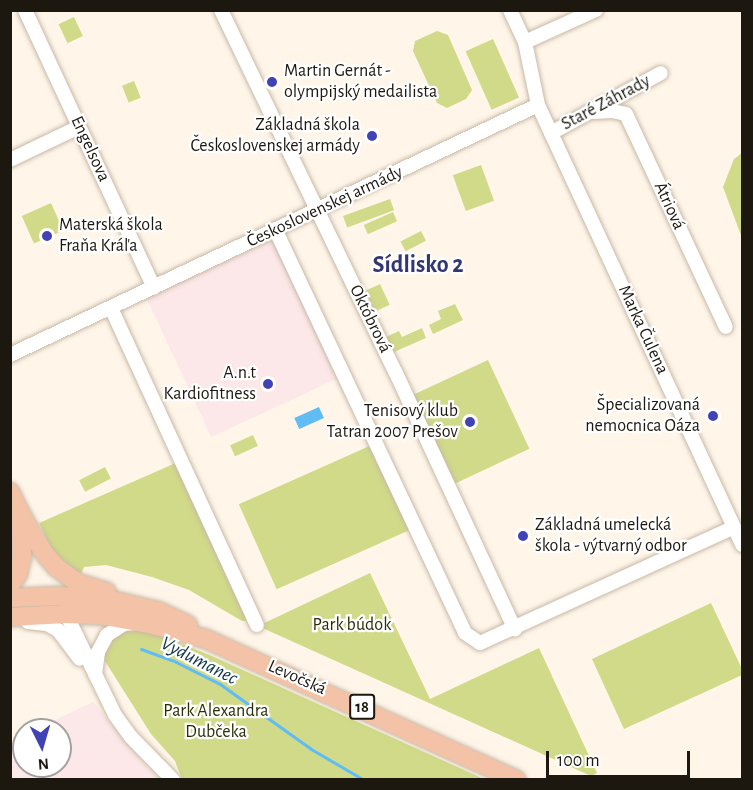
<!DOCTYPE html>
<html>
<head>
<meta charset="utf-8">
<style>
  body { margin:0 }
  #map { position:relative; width:753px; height:790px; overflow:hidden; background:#fff5e9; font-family:"Alegreya Sans",sans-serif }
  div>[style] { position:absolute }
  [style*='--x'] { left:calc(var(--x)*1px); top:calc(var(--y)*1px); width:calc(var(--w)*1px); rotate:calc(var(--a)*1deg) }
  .commercial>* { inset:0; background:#fce7e9; transform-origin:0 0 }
  .green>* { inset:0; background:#d0da88; transform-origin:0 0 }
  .water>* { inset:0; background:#5fbcf4; transform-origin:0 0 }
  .stream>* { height:3px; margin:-1.5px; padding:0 1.5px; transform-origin:1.5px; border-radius:1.5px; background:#5fbcf4 }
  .roads { filter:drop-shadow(0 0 2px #c8b9a6) drop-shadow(0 0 2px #c8b9a6) }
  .minor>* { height:14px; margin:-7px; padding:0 7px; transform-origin:7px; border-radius:7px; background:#fff }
  .major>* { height:18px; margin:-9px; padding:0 9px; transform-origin:9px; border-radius:9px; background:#f4c2a7 }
  .dots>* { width:16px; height:16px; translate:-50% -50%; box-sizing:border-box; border:3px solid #fff; border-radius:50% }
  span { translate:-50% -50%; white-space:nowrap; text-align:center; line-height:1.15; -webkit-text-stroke:4.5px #fff; paint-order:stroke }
  .shield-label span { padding:2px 4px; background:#fff; border:2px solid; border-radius:4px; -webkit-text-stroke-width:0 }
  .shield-label { font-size:16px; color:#1c170f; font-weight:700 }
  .poi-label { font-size:18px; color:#1c170f }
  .left { translate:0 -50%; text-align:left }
  .right { translate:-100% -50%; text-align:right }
  .street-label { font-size:18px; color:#1c170f }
  .park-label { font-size:18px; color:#2c2f06 }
  .water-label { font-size:20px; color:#0b344b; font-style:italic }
  .district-label { font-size:24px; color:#323671; font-weight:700 }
  .frame { position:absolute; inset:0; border:12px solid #1c170f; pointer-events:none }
  .north { position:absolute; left:12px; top:718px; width:60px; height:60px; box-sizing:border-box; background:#fff; border:2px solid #a4a29f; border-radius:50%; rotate:175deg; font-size:16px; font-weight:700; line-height:24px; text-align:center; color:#1c170f }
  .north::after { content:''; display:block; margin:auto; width:21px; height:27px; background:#4242b7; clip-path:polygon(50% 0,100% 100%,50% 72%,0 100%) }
  .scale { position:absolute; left:546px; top:751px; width:144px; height:27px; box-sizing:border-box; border:3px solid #1c170f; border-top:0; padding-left:8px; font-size:18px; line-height:21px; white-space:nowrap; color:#1c170f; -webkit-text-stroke:4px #fff; paint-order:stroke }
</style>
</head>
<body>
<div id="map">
  <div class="commercial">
    <div style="left:275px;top:233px;width:158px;height:144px;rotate:65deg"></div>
    <div style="clip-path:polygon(93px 702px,147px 767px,160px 779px,11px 779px,11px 741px,24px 735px,24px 766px,60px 766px,60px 730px,34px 730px)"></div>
  </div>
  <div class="green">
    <div style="left:74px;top:17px;width:21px;height:17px;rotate:65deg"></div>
    <div style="clip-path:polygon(437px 31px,448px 35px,472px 90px,466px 99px,447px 108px,437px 103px,413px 51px,415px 41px)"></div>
    <div style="left:493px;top:39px;width:64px;height:30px;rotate:66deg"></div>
    <div style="left:134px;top:81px;width:18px;height:13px;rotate:68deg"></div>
    <div style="clip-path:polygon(742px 153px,742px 238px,723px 187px,734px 159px)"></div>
    <div style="left:481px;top:165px;width:38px;height:30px;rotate:70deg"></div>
    <div style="left:390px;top:199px;width:12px;height:50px;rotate:70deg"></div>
    <div style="left:51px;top:203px;width:30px;height:32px;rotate:66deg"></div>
    <div style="left:393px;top:212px;width:10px;height:32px;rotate:66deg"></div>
    <div style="left:421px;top:231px;width:11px;height:23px;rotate:63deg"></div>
    <div style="left:380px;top:284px;width:23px;height:16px;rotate:65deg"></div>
    <div style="clip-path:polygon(455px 304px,463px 320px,433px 334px,429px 325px,441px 319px,438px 311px)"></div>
    <div style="clip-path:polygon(422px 328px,426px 338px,394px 352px,386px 337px,399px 331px,402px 337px)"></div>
    <div style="left:488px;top:360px;width:98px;height:86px;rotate:65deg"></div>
    <div style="left:253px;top:435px;width:12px;height:25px;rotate:66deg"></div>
    <div style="left:374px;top:444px;width:93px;height:148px;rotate:66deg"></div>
    <div style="clip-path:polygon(178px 462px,249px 621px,242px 621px,189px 590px,152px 577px,106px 565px,84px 567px,81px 574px,60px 567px,39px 523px)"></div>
    <div style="left:105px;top:467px;width:13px;height:29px;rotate:63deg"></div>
    <div style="clip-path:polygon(370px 573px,430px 699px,539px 648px,597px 773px,591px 776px,258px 626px)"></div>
    <div style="clip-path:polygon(711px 603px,742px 669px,742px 675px,624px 729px,592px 659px)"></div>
    <div style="clip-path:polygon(129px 629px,148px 630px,212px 656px,484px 779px,182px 779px,175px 761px,151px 734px,103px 658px,111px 640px)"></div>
  </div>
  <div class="water">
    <div style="left:319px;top:407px;width:12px;height:27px;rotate:66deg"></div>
  </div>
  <div class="stream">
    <div style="--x:141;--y:649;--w:37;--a:20"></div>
    <div style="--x:176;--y:662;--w:49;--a:26.6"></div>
    <div style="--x:220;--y:684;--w:112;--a:35.5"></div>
    <div style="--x:311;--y:749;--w:61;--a:30.3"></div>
  </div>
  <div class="roads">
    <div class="minor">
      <div style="--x:25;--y:10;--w:306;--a:65.1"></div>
      <div style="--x:221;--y:10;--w:401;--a:64.3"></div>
      <div style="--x:395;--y:371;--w:285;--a:65.1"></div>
      <div style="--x:510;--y:10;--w:35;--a:65"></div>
      <div style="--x:525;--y:42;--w:64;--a:78.3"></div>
      <div style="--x:538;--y:105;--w:485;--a:65.1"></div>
      <div style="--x:525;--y:42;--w:78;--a:-24.3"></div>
      <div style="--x:594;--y:112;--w:18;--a:-3"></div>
      <div style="--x:612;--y:111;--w:14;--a:12"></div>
      <div style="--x:626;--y:114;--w:235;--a:64.9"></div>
      <div style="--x:551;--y:133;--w:125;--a:-28.6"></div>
      <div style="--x:10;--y:160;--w:76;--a:-25.6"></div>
      <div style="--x:276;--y:231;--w:444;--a:64.8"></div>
      <div style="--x:465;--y:633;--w:18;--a:34"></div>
      <div style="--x:480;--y:643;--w:279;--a:-24.5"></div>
      <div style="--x:111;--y:308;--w:349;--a:65.3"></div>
      <div style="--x:10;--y:355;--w:584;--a:-25.34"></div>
      <div style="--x:66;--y:614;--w:112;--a:64.1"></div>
      <div style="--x:115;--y:715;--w:27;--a:54"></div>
      <div style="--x:131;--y:737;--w:60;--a:45.7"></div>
      <div style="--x:28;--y:622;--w:19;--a:6"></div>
      <div style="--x:47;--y:624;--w:13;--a:29"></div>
      <div style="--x:58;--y:630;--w:36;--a:53"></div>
      <div style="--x:95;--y:674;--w:22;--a:-82"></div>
      <div style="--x:98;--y:652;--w:19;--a:-62"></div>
      <div style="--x:107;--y:635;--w:20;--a:-33"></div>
      <div style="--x:124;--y:624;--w:11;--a:-5"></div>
    </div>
    <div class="major">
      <div style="--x:10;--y:492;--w:37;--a:64"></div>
      <div style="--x:21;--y:515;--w:44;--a:58.8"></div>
      <div style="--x:44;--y:553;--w:18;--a:49"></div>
      <div style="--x:56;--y:567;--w:27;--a:36"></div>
      <div style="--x:78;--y:583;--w:30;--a:17"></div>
      <div style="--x:10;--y:585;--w:14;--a:-54"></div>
      <div style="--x:18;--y:574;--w:17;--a:-77"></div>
      <div style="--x:22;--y:557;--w:41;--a:-91.4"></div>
      <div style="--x:10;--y:598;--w:48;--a:-2.4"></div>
      <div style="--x:58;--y:596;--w:53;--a:4.3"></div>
      <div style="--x:111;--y:600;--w:48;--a:13.2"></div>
      <div style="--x:158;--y:611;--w:33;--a:25"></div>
      <div style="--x:10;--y:617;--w:56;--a:-3.1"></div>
      <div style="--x:66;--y:614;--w:33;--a:2"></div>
      <div style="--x:99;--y:615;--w:52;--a:10"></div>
      <div style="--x:150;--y:624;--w:58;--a:15"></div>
      <div style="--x:206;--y:639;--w:341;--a:24.4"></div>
    </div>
  </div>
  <div class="dots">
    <div style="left:272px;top:82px;background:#4242b7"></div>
    <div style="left:372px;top:136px;background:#4242b7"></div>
    <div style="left:47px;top:236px;background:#4242b7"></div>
    <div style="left:268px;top:384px;background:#4242b7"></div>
    <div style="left:713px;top:416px;background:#4242b7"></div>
    <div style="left:470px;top:422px;background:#4242b7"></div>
    <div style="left:523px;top:536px;background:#4242b7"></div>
  </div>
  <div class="shield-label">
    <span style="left:362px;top:707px">18</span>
  </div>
  <div class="poi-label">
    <span class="left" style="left:284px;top:82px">Martin Gernát -<br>olympijský medailista</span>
    <span class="right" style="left:360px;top:136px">Základná škola<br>Československej armády</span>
    <span class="left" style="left:59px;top:236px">Materská škola<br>Fraňa Kráľa</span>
    <span class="right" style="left:256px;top:384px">A.n.t<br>Kardiofitness</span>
    <span class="right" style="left:700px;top:416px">Špecializovaná<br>nemocnica Oáza</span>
    <span class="right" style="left:458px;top:422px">Tenisový klub<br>Tatran 2007 Prešov</span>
    <span class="left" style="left:535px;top:536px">Základná umelecká<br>škola - výtvarný odbor</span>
  </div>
  <div class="street-label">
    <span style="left:606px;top:103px;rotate:-28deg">Staré Záhrady</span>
    <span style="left:90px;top:149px;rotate:65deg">Engelsova</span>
    <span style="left:669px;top:206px;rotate:65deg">Átriová</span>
    <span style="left:325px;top:207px;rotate:-25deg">Československej armády</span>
    <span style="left:370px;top:319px;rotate:64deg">Októbrová</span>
    <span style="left:643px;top:330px;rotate:65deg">Marka Čulena</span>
    <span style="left:297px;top:678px;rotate:24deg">Levočská</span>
  </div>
  <div class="park-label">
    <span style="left:352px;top:625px">Park búdok</span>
    <span style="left:216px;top:722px">Park Alexandra<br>Dubčeka</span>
  </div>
  <div class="water-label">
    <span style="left:199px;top:661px;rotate:27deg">Vydumanec</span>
  </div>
  <div class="district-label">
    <span style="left:418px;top:266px">Sídlisko 2</span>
  </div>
  <div class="frame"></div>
  <div class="north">N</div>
  <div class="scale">100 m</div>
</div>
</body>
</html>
